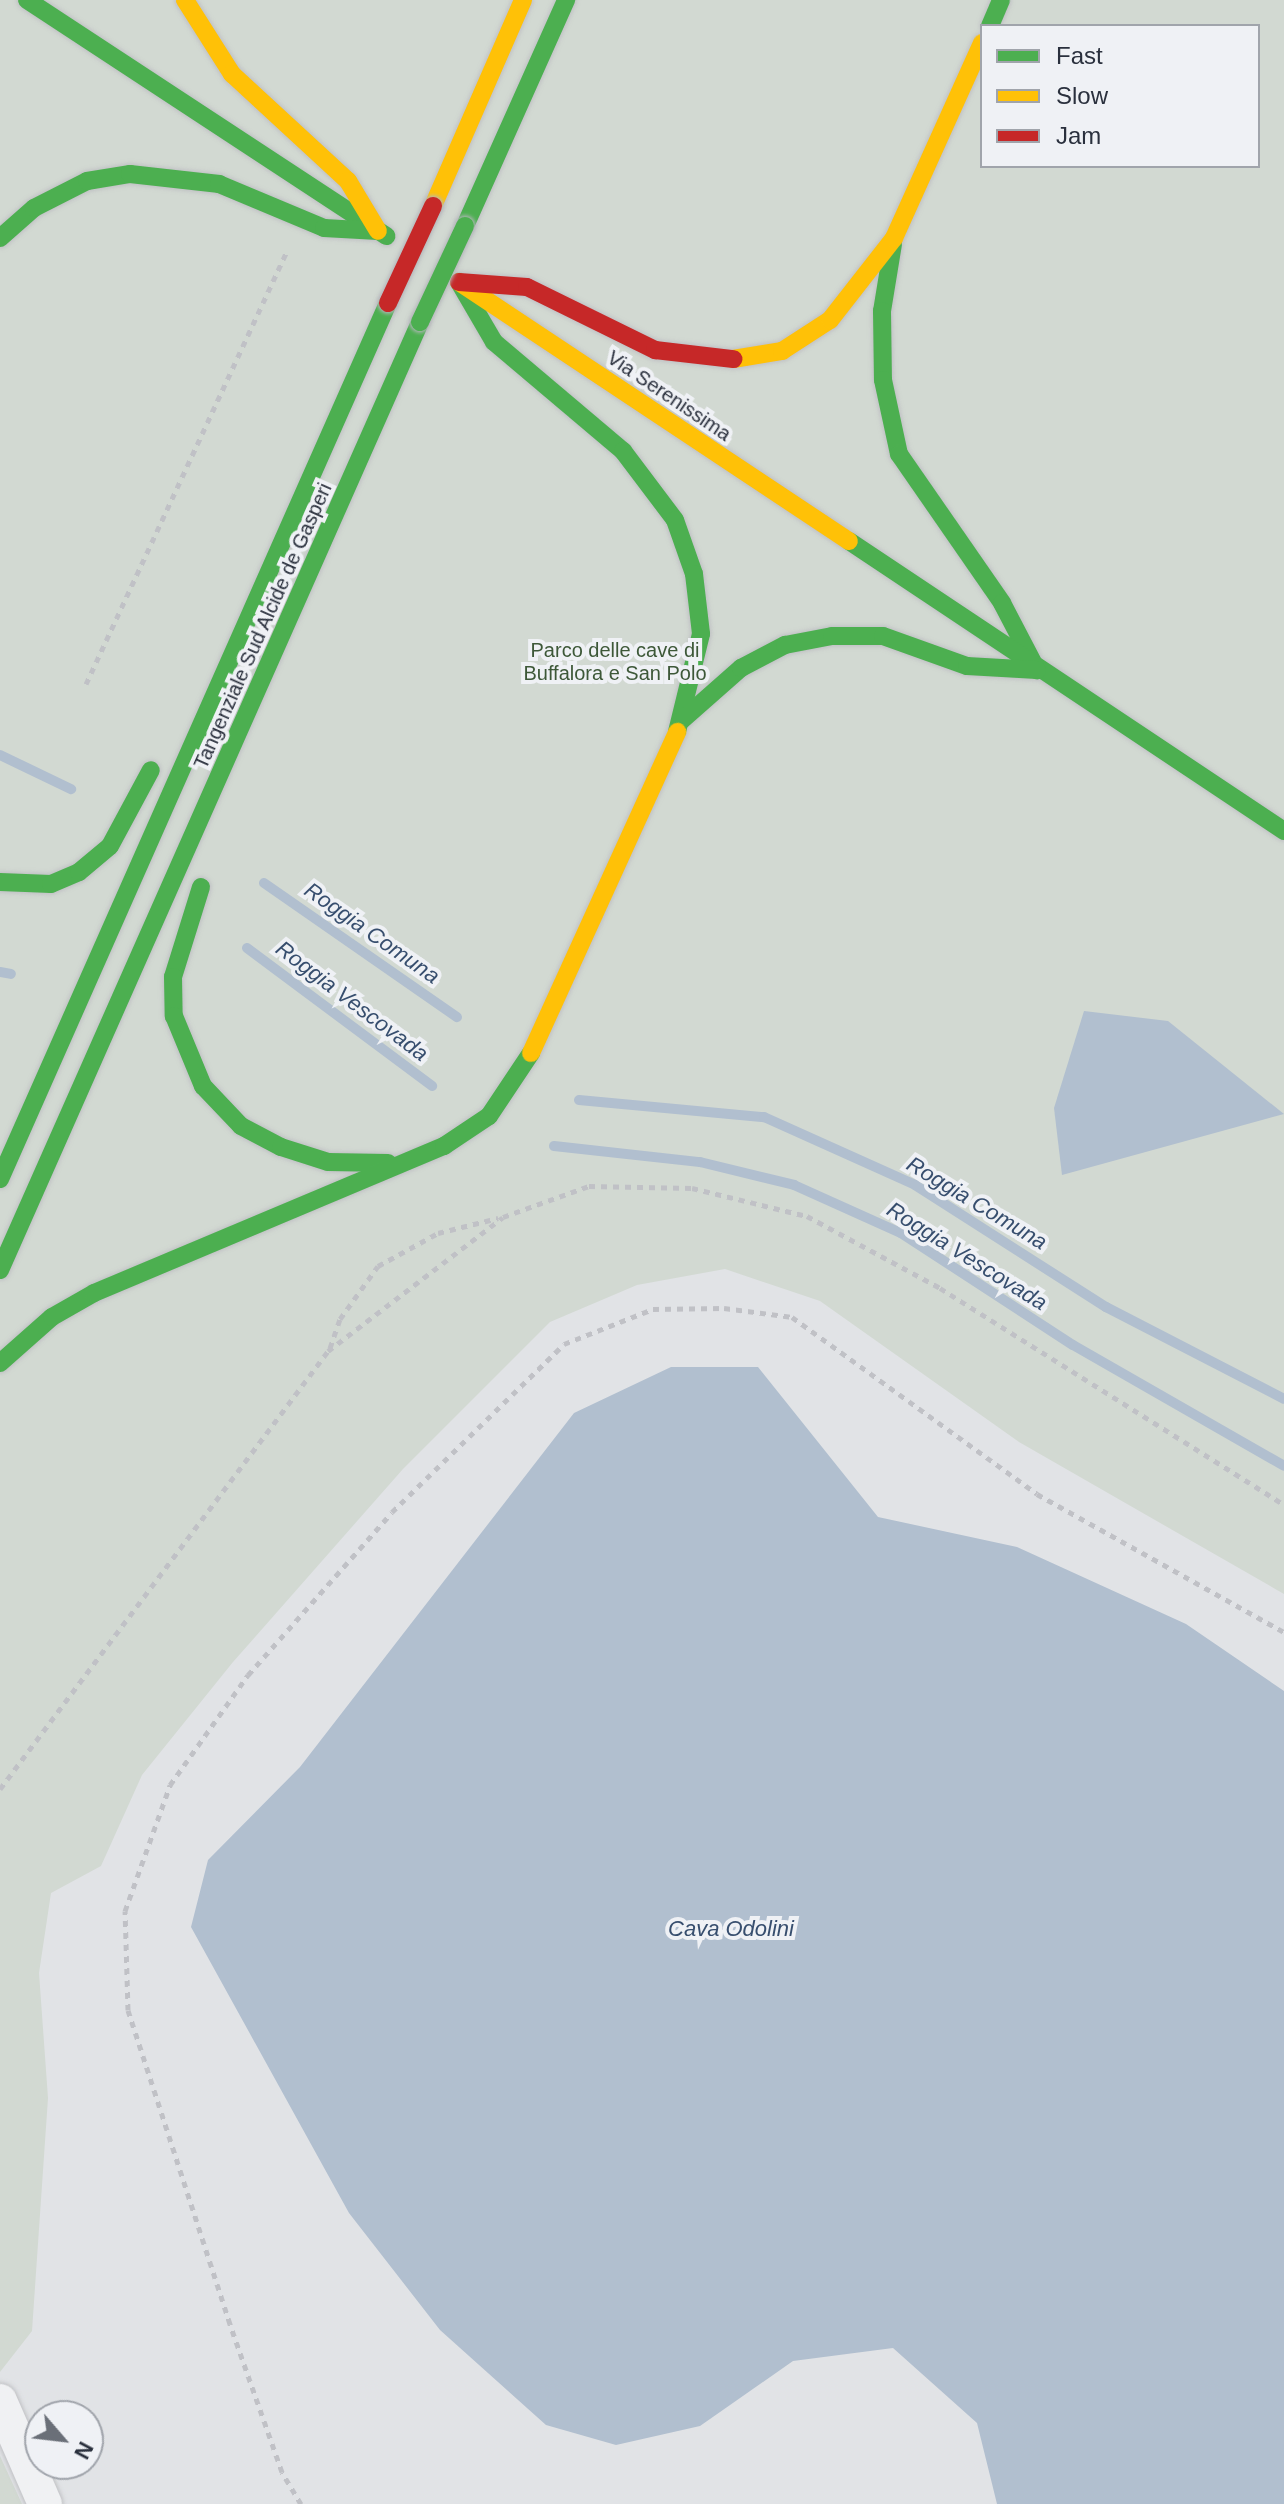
<!DOCTYPE html>
<html>
<head>
<meta charset="utf-8">
<style>
  body { margin:0 }
  #map { position:relative; width:1284px; height:2504px; overflow:hidden; background:#e1e3e6; font-family:Arial,sans-serif }
  div>[style] { position:absolute }
  [style*='--x'] { left:calc(var(--x)*1px); top:calc(var(--y)*1px); width:calc(var(--w)*1px); rotate:calc(var(--a)*1deg) }
  .green>* { inset:0; background:#d2d9d2 }
  .water>* { inset:0; background:#b1bfcf }
  .stream>* { height:10px; margin:-5px; padding:0 5px; transform-origin:5px; border-radius:5px; background:#b1bfcf }
  .path>* { height:5px; margin-top:-2.5px; transform-origin:0; background:repeating-linear-gradient(90deg,#c0c1c6 0 6px,transparent 0 12px) }
  .roads { filter:drop-shadow(0 0 2px #c0c1c4) drop-shadow(0 0 2px #c0c1c4) }
  .street>* { height:34px; margin:-17px; padding:0 17px; transform-origin:17px; border-radius:17px; background:#f0f1f3 }
  .fast>* { height:18px; margin:-9px; padding:0 9px; transform-origin:9px; border-radius:9px; background:#4caf50 }
  .slow>* { height:18px; margin:-9px; padding:0 9px; transform-origin:9px; border-radius:9px; background:#ffc107 }
  .jam>* { height:18px; margin:-9px; padding:0 9px; transform-origin:9px; border-radius:9px; background:#c62828 }
  .bridges { filter:drop-shadow(0 0 2px #b4b6ba) drop-shadow(0 0 2px #b4b6ba) }
  .fast-bridge>* { height:18px; margin:-9px; padding:0 9px; transform-origin:9px; border-radius:9px; background:#4caf50 }
  .jam-bridge>* { height:18px; margin:-9px; padding:0 9px; transform-origin:9px; border-radius:9px; background:#c62828 }
  span { translate:-50% -50%; white-space:nowrap; text-align:center; line-height:1.15; -webkit-text-stroke:8px #eff1f5; paint-order:stroke }
  .street-label { font-size:20px; color:#2a303d }
  .park-label { font-size:20px; color:#3d5838 }
  .water-label { font-size:22px; color:#374e6e; font-style:italic }
  .legend { position:absolute; left:980px; top:24px; width:280px; height:144px; box-sizing:border-box; background:#eff1f5; border:2px solid #a0a4ab; margin:0; padding:10px 14px; list-style:none; font-size:24px; color:#2a303d }
  .legend li { display:flex; align-items:center; gap:16px; height:40px }
  .legend b { width:40px; border:2px solid #a0a4ab }
  .north { position:absolute; left:24px; top:2400px; width:80px; height:80px; box-sizing:border-box; background:#eff1f5; border:2px solid #a0a4ab; border-radius:50%; rotate:118deg; font-size:22px; font-weight:700; line-height:32px; text-align:center; color:#2a303d }
  .north::after { content:''; display:block; margin:auto; width:28px; height:36px; background:#6a6f78; clip-path:polygon(50% 0,100% 100%,50% 72%,0 100%) }
</style>
</head>
<body>
<div id="map">
  <div class="green">
    <div style="clip-path:polygon(evenodd,0 0,1284px 0,1284px 1594px,1019px 1442px,820px 1301px,725px 1269px,637px 1285px,550px 1322px,403px 1469px,233px 1662px,142px 1775px,101px 1866px,51px 1893px,39px 1973px,48px 2098px,32px 2331px,0 2372px,0 0,982px 26px,1258px 26px,1258px 166px,982px 166px,982px 26px)"></div>
    <div style="clip-path:polygon(0 2456px,22px 2504px,0 2504px)"></div>
  </div>
  <div class="water">
    <div style="clip-path:polygon(1084px 1011px,1168px 1021px,1284px 1114px,1062px 1175px,1054px 1108px)"></div>
    <div style="clip-path:polygon(671px 1367px,758px 1367px,878px 1517px,1017px 1547px,1186px 1624px,1284px 1691px,1284px 2504px,997px 2504px,977px 2423px,893px 2348px,793px 2361px,700px 2426px,616px 2445px,546px 2425px,440px 2330px,349px 2213px,191px 1927px,208px 1860px,300px 1767px,574px 1413px)"></div>
  </div>
  <div class="stream">
    <div style="--x:0;--y:755;--w:79;--a:25.6"></div>
    <div style="--x:264;--y:883;--w:235;--a:34.8"></div>
    <div style="--x:247;--y:948;--w:231;--a:36.7"></div>
    <div style="--x:0;--y:972;--w:11;--a:10"></div>
    <div style="--x:579;--y:1100;--w:186;--a:5.3"></div>
    <div style="--x:764;--y:1117;--w:166;--a:24.2"></div>
    <div style="--x:915;--y:1185;--w:227;--a:32.6"></div>
    <div style="--x:1106;--y:1307;--w:200;--a:27.3"></div>
    <div style="--x:554;--y:1146;--w:147;--a:6.3"></div>
    <div style="--x:700;--y:1162;--w:97;--a:13.7"></div>
    <div style="--x:794;--y:1185;--w:117;--a:24.2"></div>
    <div style="--x:901;--y:1233;--w:205;--a:33.1"></div>
    <div style="--x:1073;--y:1345;--w:243;--a:29.8"></div>
  </div>
  <div class="path">
    <div style="--x:86;--y:684;--w:478;--a:-65.1"></div>
    <div style="--x:330;--y:1348;--w:31;--a:-71"></div>
    <div style="--x:340;--y:1319;--w:65;--a:-54.4"></div>
    <div style="--x:378;--y:1266;--w:68;--a:-28.8"></div>
    <div style="--x:438;--y:1233;--w:62;--a:-14"></div>
    <div style="--x:0;--y:1789;--w:547;--a:-53.17"></div>
    <div style="--x:328;--y:1351;--w:220;--a:-37.4"></div>
    <div style="--x:503;--y:1217;--w:91;--a:-19.8"></div>
    <div style="--x:589;--y:1186;--w:103;--a:1.1"></div>
    <div style="--x:692;--y:1188;--w:118;--a:13.7"></div>
    <div style="--x:807;--y:1216;--w:151;--a:28.4"></div>
    <div style="--x:940;--y:1288;--w:407;--a:32.2"></div>
    <div style="--x:301;--y:2504;--w:37;--a:-121"></div>
    <div style="--x:282;--y:2472;--w:157;--a:-109.4"></div>
    <div style="--x:230;--y:2324;--w:330;--a:-108"></div>
    <div style="--x:128;--y:2010;--w:99;--a:-91.7"></div>
    <div style="--x:125;--y:1911;--w:134;--a:-70.3"></div>
    <div style="--x:170;--y:1785;--w:135;--a:-54.7"></div>
    <div style="--x:248;--y:1675;--w:217;--a:-48.5"></div>
    <div style="--x:392;--y:1512;--w:240;--a:-44.3"></div>
    <div style="--x:564;--y:1344;--w:96;--a:-21.5"></div>
    <div style="--x:653;--y:1309;--w:71;--a:-0.8"></div>
    <div style="--x:724;--y:1308;--w:69;--a:7.5"></div>
    <div style="--x:792;--y:1317;--w:302;--a:35.8"></div>
    <div style="--x:1037;--y:1494;--w:283;--a:29.2"></div>
  </div>
  <div class="roads">
    <div class="street">
      <div style="--x:0;--y:2401;--w:112;--a:66.4"></div>
    </div>
    <div class="fast">
      <div style="--x:27;--y:0;--w:430;--a:33.3"></div>
      <div style="--x:990;--y:26;--w:28;--a:-67"></div>
      <div style="--x:465;--y:226;--w:248;--a:-65.9"></div>
      <div style="--x:0;--y:238;--w:45;--a:-41.4"></div>
      <div style="--x:34;--y:208;--w:59;--a:-27"></div>
      <div style="--x:87;--y:181;--w:44;--a:-9.2"></div>
      <div style="--x:130;--y:174;--w:90;--a:6.4"></div>
      <div style="--x:219;--y:184;--w:114;--a:22.7"></div>
      <div style="--x:324;--y:228;--w:54;--a:3.2"></div>
      <div style="--x:893;--y:244;--w:68;--a:99.3"></div>
      <div style="--x:882;--y:311;--w:69;--a:89.2"></div>
      <div style="--x:883;--y:380;--w:76;--a:77.8"></div>
      <div style="--x:899;--y:454;--w:181;--a:55.3"></div>
      <div style="--x:1002;--y:603;--w:76;--a:62.4"></div>
      <div style="--x:459;--y:282;--w:69;--a:59.7"></div>
      <div style="--x:494;--y:342;--w:169;--a:40.2"></div>
      <div style="--x:623;--y:451;--w:86;--a:53"></div>
      <div style="--x:675;--y:520;--w:57;--a:70.6"></div>
      <div style="--x:694;--y:574;--w:60;--a:83.3"></div>
      <div style="--x:701;--y:634;--w:101;--a:103.8"></div>
      <div style="--x:849;--y:541;--w:523;--a:33.69"></div>
      <div style="--x:682;--y:720;--w:79;--a:-41.4"></div>
      <div style="--x:741;--y:668;--w:50;--a:-27.6"></div>
      <div style="--x:785;--y:645;--w:48;--a:-10.8"></div>
      <div style="--x:832;--y:636;--w:51;--a:0"></div>
      <div style="--x:883;--y:636;--w:89;--a:19.7"></div>
      <div style="--x:967;--y:666;--w:70;--a:3.3"></div>
      <div style="--x:0;--y:882;--w:51;--a:2.2"></div>
      <div style="--x:51;--y:884;--w:30;--a:-23"></div>
      <div style="--x:79;--y:872;--w:40;--a:-40"></div>
      <div style="--x:110;--y:846;--w:86;--a:-61.7"></div>
      <div style="--x:201;--y:887;--w:94;--a:107.3"></div>
      <div style="--x:173;--y:977;--w:39;--a:89"></div>
      <div style="--x:174;--y:1016;--w:76;--a:67.5"></div>
      <div style="--x:203;--y:1086;--w:55;--a:46.5"></div>
      <div style="--x:241;--y:1126;--w:45;--a:27.7"></div>
      <div style="--x:281;--y:1147;--w:49;--a:17.7"></div>
      <div style="--x:328;--y:1162;--w:60;--a:1"></div>
      <div style="--x:0;--y:1179;--w:958;--a:-66.11"></div>
      <div style="--x:0;--y:1270;--w:1037;--a:-66.1"></div>
      <div style="--x:0;--y:1363;--w:69;--a:-41.5"></div>
      <div style="--x:52;--y:1317;--w:48;--a:-29.7"></div>
      <div style="--x:94;--y:1293;--w:380;--a:-22.8"></div>
      <div style="--x:444;--y:1146;--w:54;--a:-33.7"></div>
      <div style="--x:489;--y:1116;--w:76;--a:-56.3"></div>
    </div>
    <div class="slow">
      <div style="--x:185;--y:0;--w:88;--a:57.6"></div>
      <div style="--x:232;--y:74;--w:158;--a:42.7"></div>
      <div style="--x:348;--y:181;--w:58;--a:59"></div>
      <div style="--x:433;--y:206;--w:225;--a:-66.4"></div>
      <div style="--x:459;--y:282;--w:468;--a:33.6"></div>
      <div style="--x:733;--y:359;--w:50;--a:-9.3"></div>
      <div style="--x:782;--y:351;--w:57;--a:-32.9"></div>
      <div style="--x:830;--y:320;--w:104;--a:-52"></div>
      <div style="--x:894;--y:238;--w:214;--a:-65.7"></div>
      <div style="--x:531;--y:1053;--w:353;--a:-65.5"></div>
    </div>
    <div class="jam">
      <div style="--x:459;--y:282;--w:68;--a:4.2"></div>
      <div style="--x:527;--y:287;--w:143;--a:26.2"></div>
      <div style="--x:655;--y:350;--w:79;--a:6.6"></div>
    </div>
  </div>
  <div class="bridges">
    <div class="fast-bridge">
      <div style="--x:420;--y:322;--w:106;--a:-64.9"></div>
    </div>
    <div class="jam-bridge">
      <div style="--x:388;--y:303;--w:107;--a:-65.1"></div>
    </div>
  </div>
  <div class="street-label">
    <span style="left:669px;top:396px;rotate:34deg">Via Serenissima</span>
    <span style="left:263px;top:626px;rotate:-66deg">Tangenziale Sud Alcide de Gasperi</span>
  </div>
  <div class="park-label">
    <span style="left:615px;top:662px">Parco delle cave di<br>Buffalora e San Polo</span>
  </div>
  <div class="water-label">
    <span style="left:372px;top:933px;rotate:35deg">Roggia Comuna</span>
    <span style="left:352px;top:1001px;rotate:37deg">Roggia Vescovada</span>
    <span style="left:977px;top:1203px;rotate:31deg">Roggia Comuna</span>
    <span style="left:967px;top:1256px;rotate:32deg">Roggia Vescovada</span>
    <span style="left:731px;top:1929px">Cava Odolini</span>
  </div>
  <ul class="legend">
  <li><b style="height:10px;background:#4caf50"></b>Fast</li>
  <li><b style="height:10px;background:#ffc107"></b>Slow</li>
  <li><b style="height:10px;background:#c62828"></b>Jam</li>
  </ul>
  <div class="north">N</div>
</div>
</body>
</html>
